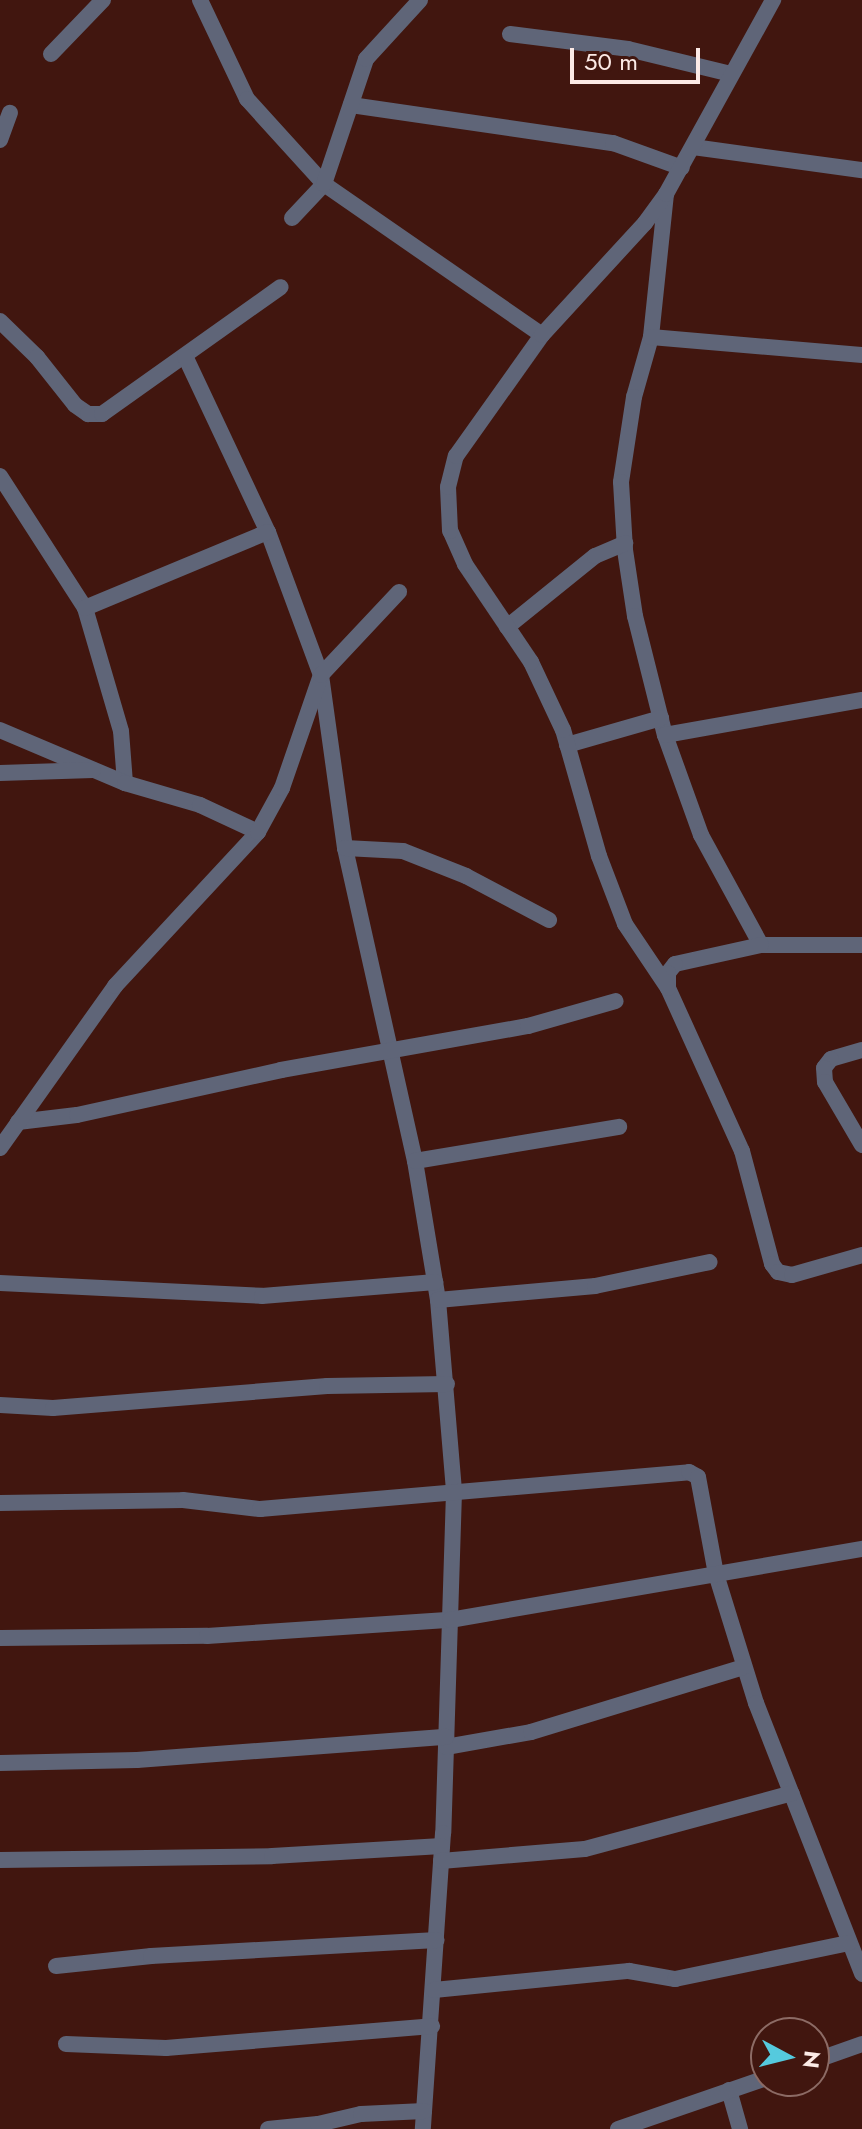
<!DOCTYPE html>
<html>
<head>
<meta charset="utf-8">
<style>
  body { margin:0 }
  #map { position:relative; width:862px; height:2129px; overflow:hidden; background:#41160f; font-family:Jost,sans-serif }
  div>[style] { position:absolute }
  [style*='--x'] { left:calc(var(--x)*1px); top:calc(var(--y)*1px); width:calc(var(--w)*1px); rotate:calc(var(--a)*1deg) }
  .street>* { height:16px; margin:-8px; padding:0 8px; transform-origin:8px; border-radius:8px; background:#5f6578 }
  span { translate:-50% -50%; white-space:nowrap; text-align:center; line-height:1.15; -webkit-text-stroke:6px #41160f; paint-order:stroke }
  .north { position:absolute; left:750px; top:2017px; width:80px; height:80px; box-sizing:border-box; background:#41160f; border:2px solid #8c6b65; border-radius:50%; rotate:97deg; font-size:22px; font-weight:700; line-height:32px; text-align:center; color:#fceae6 }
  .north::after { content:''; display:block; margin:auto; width:28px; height:36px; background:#55cade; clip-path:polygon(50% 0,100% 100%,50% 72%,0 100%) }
  .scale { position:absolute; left:570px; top:48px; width:130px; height:36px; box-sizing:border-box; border:4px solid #fceae6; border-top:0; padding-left:10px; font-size:24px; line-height:28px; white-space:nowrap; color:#fceae6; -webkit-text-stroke:6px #41160f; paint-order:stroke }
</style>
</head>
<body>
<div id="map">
  <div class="street">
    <div style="--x:200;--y:0;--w:110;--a:64.6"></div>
    <div style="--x:247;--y:99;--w:115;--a:47.8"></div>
    <div style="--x:324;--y:184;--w:265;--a:34.7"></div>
    <div style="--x:510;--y:34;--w:119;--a:7.2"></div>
    <div style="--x:628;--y:49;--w:106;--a:13.6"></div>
    <div style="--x:51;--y:54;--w:75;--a:-46.1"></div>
    <div style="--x:351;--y:105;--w:265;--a:8.3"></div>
    <div style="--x:613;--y:143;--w:73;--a:19.9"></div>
    <div style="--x:0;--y:140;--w:29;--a:-70"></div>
    <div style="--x:693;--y:147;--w:171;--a:7.8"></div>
    <div style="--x:666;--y:194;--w:144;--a:96"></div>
    <div style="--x:651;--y:337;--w:62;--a:105.8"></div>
    <div style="--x:634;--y:397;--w:86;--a:98.7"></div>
    <div style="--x:621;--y:482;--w:68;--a:86.6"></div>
    <div style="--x:625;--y:550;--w:67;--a:81.4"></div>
    <div style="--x:635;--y:616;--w:123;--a:75.9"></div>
    <div style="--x:665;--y:735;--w:106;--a:70.2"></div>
    <div style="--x:701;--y:835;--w:125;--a:61.4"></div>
    <div style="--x:292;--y:218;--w:47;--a:-46.7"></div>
    <div style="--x:324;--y:184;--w:132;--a:-71.4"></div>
    <div style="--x:366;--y:59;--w:80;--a:-47.5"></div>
    <div style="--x:0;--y:321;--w:52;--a:44.2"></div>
    <div style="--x:37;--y:357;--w:61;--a:51.6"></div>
    <div style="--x:75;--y:405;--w:16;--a:35"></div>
    <div style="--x:88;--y:414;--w:14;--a:0"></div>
    <div style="--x:102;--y:414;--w:219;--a:-35.4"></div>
    <div style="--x:651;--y:337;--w:212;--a:4.9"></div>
    <div style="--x:185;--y:356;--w:195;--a:64.8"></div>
    <div style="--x:268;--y:532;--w:153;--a:69.7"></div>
    <div style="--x:321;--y:675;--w:175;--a:82.1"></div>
    <div style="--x:345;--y:848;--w:321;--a:77.4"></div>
    <div style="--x:415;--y:1161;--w:141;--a:80.6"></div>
    <div style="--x:438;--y:1300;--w:193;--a:85.2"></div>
    <div style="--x:454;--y:1492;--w:341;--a:91.8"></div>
    <div style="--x:443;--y:1833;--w:297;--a:93.9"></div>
    <div style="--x:0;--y:476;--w:157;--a:57.2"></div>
    <div style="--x:85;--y:608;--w:128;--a:73.7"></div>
    <div style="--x:121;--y:731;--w:52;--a:85.6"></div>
    <div style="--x:85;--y:608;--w:198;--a:-22.6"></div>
    <div style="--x:507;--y:627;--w:113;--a:-38.9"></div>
    <div style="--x:595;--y:556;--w:33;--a:-23"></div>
    <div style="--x:0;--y:730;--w:136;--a:23"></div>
    <div style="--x:125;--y:783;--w:78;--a:16.3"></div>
    <div style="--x:200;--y:805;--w:64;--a:25"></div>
    <div style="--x:665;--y:735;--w:200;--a:-10.1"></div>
    <div style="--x:567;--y:745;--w:98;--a:-16"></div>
    <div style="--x:0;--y:773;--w:93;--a:-1.8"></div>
    <div style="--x:345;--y:848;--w:58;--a:3"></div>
    <div style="--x:403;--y:851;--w:68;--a:21.6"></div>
    <div style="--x:466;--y:876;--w:94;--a:27.9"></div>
    <div style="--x:862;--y:945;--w:101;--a:180"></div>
    <div style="--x:761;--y:945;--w:88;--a:167.5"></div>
    <div style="--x:675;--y:964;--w:11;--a:128"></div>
    <div style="--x:668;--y:973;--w:15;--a:90"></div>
    <div style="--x:668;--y:988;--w:179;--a:65.6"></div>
    <div style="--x:742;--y:1151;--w:117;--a:75.1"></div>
    <div style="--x:772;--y:1264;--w:10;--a:53"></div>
    <div style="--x:778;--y:1272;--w:14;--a:12"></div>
    <div style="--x:792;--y:1275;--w:73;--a:-15.9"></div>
    <div style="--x:668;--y:988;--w:77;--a:-123.9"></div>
    <div style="--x:625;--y:924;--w:73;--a:-110.9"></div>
    <div style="--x:599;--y:856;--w:131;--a:-105.9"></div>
    <div style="--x:563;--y:730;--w:75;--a:-115.2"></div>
    <div style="--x:531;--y:662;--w:118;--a:-124"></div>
    <div style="--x:465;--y:564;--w:36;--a:-114"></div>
    <div style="--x:450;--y:531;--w:44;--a:-92.6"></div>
    <div style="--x:448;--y:487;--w:32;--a:-76"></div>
    <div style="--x:456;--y:456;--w:148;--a:-54.6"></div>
    <div style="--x:542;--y:335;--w:152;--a:-47.4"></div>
    <div style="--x:645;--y:223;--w:36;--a:-54"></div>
    <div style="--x:666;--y:194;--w:222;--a:-61.1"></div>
    <div style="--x:862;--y:1050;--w:32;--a:164"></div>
    <div style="--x:831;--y:1059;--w:11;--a:128"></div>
    <div style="--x:824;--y:1068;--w:14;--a:86"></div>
    <div style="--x:825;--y:1082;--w:73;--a:59.6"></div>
    <div style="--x:18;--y:1122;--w:59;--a:-6.8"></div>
    <div style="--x:77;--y:1115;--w:209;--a:-12.4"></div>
    <div style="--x:281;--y:1070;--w:251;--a:-10.1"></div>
    <div style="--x:528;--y:1026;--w:91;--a:-15.9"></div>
    <div style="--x:0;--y:1148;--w:199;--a:-54.6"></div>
    <div style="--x:115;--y:986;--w:210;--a:-47.1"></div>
    <div style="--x:258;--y:832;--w:50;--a:-61.4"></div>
    <div style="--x:282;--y:788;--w:120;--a:-71"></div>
    <div style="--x:321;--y:675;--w:114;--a:-46.8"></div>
    <div style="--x:415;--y:1161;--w:207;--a:-9.5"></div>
    <div style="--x:0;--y:1283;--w:262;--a:2.8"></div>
    <div style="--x:262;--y:1296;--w:174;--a:-4.6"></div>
    <div style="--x:438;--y:1300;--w:158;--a:-5.1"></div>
    <div style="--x:595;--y:1286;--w:117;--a:-11.8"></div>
    <div style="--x:0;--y:1405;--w:53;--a:3.2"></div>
    <div style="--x:53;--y:1408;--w:275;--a:-4.6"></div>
    <div style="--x:327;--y:1386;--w:120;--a:-1"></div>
    <div style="--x:0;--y:1503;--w:183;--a:-0.9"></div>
    <div style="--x:183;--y:1500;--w:78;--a:6.7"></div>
    <div style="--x:260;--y:1509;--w:431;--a:-4.9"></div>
    <div style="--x:689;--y:1472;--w:10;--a:29"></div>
    <div style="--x:698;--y:1477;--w:99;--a:79.5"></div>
    <div style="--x:716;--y:1574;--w:135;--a:72.8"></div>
    <div style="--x:756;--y:1703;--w:291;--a:68.6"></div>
    <div style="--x:0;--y:1638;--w:207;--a:-0.6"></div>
    <div style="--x:207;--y:1636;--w:244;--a:-3.8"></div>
    <div style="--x:450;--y:1620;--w:418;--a:-9.8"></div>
    <div style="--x:446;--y:1747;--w:86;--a:-10"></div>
    <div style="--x:531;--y:1732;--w:222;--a:-17"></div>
    <div style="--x:0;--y:1763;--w:137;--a:-1.3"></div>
    <div style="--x:137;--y:1760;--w:310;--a:-4.3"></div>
    <div style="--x:0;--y:1860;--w:272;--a:-0.8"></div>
    <div style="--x:272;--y:1856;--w:170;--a:-3.4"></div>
    <div style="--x:441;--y:1861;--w:144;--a:-4.8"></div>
    <div style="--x:585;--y:1849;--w:214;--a:-15.1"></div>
    <div style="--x:56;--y:1966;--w:96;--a:-6"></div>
    <div style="--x:151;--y:1956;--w:286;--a:-3.2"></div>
    <div style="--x:434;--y:1990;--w:196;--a:-5.6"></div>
    <div style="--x:629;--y:1971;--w:47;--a:9.9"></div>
    <div style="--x:675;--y:1979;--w:178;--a:-11.7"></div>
    <div style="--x:66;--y:2044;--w:100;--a:2.3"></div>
    <div style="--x:166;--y:2048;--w:267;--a:-4.7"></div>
    <div style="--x:814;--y:2061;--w:51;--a:-19.5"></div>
    <div style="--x:729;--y:2090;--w:41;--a:74.2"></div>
    <div style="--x:268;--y:2129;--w:50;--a:-5.7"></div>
    <div style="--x:318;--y:2124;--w:44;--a:-13.1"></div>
    <div style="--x:361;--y:2114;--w:63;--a:-2.7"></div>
    <div style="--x:618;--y:2129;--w:157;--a:-19"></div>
  </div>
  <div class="north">N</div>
  <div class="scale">50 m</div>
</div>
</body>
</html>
